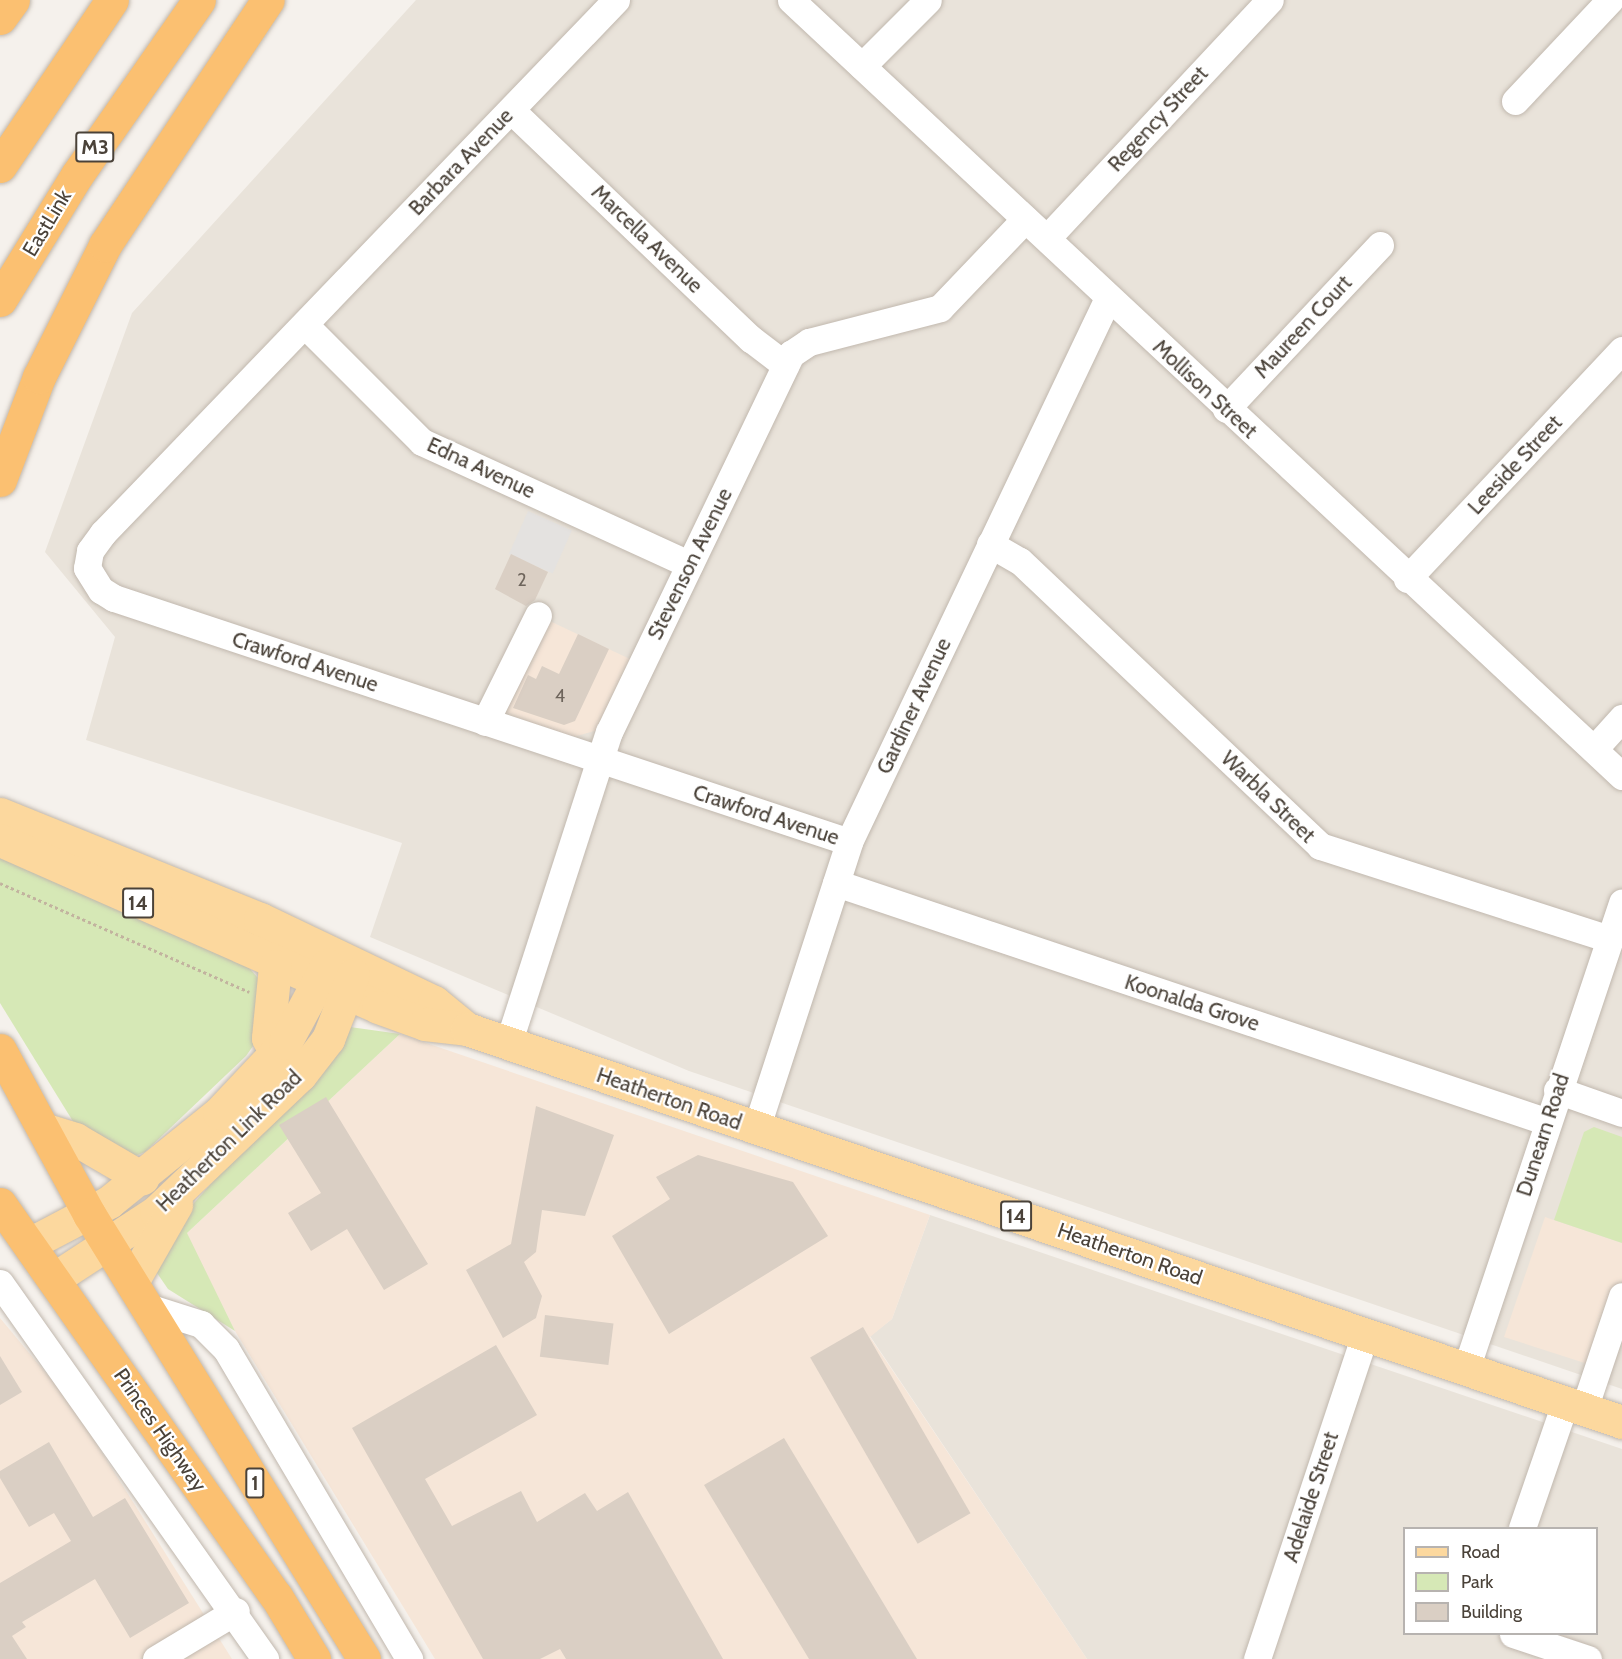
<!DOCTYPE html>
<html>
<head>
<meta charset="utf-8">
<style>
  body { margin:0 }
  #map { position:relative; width:1622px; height:1659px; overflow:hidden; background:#f5f1ec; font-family:Cabin,sans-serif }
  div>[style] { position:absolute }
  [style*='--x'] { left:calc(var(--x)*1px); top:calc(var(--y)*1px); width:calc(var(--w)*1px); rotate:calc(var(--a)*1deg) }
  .residential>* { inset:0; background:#e9e3da }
  .commercial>* { inset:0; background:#f6e6d8 }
  .green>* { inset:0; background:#d6e8b6 }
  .parking>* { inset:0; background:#e4e2e0; transform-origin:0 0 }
  .building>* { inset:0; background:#dacfc4; transform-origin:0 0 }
  .path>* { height:3px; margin-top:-1.5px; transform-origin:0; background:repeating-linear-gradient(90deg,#c2b39f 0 3px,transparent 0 6px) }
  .roads { filter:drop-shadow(0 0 2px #c1b8ae) drop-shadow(0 0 2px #c1b8ae) }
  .minor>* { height:27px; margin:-13.5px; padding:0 13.5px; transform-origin:13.5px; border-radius:13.5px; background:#fff }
  .major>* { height:33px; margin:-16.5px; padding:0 16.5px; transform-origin:16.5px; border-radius:16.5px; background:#fcd89e }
  .highway>* { height:33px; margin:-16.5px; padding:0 16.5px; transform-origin:16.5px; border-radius:16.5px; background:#fbc071 }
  span { translate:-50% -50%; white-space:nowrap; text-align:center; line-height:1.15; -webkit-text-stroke:4.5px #fff; paint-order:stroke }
  .number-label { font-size:18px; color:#6e655c }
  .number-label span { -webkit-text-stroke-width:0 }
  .shield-label span { padding:2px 4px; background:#fff; border:2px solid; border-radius:4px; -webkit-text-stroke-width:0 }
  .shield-label { font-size:20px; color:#4a4239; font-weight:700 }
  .street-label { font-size:21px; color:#4a4239 }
  .legend { position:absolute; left:1403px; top:1527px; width:195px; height:108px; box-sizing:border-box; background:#fff; border:2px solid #b7b3b0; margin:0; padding:8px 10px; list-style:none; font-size:18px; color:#4a4239 }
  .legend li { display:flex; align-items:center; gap:12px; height:30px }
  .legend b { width:30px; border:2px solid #b7b3b0 }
</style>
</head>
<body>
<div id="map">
  <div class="residential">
    <div style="clip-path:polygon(416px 0,1622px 0,1622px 1389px,689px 1071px,370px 937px,402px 843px,86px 740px,115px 637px,45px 552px,132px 313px)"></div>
    <div style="clip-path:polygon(evenodd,930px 1215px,1622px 1449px,1622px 1659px,1087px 1659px,870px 1336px,892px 1319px,930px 1215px,1404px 1528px,1596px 1528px,1596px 1634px,1404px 1634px,1404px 1528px)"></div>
  </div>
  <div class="commercial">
    <div style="clip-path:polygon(533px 613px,634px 661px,601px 729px,570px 738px,486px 712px)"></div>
    <div style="clip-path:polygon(400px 1034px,930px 1215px,892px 1319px,870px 1337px,1087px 1659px,435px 1659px,235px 1331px,186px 1234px)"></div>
    <div style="clip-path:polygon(1545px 1217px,1622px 1243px,1622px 1281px,1594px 1366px,1504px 1337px)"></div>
    <div style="clip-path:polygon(0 1318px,70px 1402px,232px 1659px,0 1659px)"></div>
  </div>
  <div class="green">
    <div style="clip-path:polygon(0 858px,245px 963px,263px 984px,258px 1039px,246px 1056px,145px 1152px,135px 1156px,82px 1136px,0 1003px)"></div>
    <div style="clip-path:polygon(350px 1027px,400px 1034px,187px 1233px,235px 1331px,168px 1289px,157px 1273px,156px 1246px)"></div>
    <div style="clip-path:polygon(1594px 1127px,1622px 1137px,1622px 1243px,1554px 1220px,1584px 1132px)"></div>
  </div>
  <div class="parking">
    <div style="left:528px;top:511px;width:48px;height:47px;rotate:24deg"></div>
  </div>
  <div class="building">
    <div style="clip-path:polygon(511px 554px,548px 572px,535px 600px,526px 606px,495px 589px)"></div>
    <div style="clip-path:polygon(578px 634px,609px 649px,575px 721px,564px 725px,513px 708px,528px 675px,536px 679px,542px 666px,559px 674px)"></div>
    <div style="clip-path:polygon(326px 1097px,428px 1264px,384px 1290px,347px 1229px,311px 1251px,288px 1213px,321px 1193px,279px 1125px)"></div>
    <div style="clip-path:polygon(536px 1106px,614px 1135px,585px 1216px,542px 1210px,536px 1252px,524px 1262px,542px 1296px,536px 1318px,503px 1338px,466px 1270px,511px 1244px)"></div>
    <div style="clip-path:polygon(698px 1155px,793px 1182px,828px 1236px,669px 1334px,612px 1236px,670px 1199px,656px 1177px)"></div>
    <div style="left:545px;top:1315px;width:69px;height:42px;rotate:7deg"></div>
    <div style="left:863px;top:1327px;width:215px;height:61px;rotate:60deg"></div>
    <div style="clip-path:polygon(496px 1345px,537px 1415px,425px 1479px,452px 1526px,521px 1491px,537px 1522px,585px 1493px,597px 1511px,628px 1492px,723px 1659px,566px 1659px,560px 1649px,540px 1659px,483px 1659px,352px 1428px)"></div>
    <div style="clip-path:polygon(0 1356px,22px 1392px,0 1405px)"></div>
    <div style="clip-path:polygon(784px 1438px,917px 1659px,809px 1659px,704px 1485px)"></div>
    <div style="clip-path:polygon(49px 1442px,93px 1517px,125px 1498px,189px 1603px,130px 1638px,95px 1579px,22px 1622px,26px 1627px,12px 1636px,27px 1659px,0 1659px,0 1583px,71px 1541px,54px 1513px,29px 1527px,0 1478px,0 1471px)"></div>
  </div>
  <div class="path">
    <div style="--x:0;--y:883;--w:272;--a:23.6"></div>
  </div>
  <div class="roads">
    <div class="minor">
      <div style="--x:616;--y:0;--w:740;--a:133.9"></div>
      <div style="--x:103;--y:533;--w:22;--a:126"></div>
      <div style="--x:90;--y:551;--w:17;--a:100"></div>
      <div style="--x:87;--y:568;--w:26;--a:58"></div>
      <div style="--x:101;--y:590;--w:15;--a:32"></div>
      <div style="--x:114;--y:598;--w:774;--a:18.36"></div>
      <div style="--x:791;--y:0;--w:1137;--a:43.04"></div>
      <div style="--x:862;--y:66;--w:93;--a:-45"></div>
      <div style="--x:1515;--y:101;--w:139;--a:-46.8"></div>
      <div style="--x:511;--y:110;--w:332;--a:43.7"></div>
      <div style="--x:751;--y:339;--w:43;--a:37.4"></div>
      <div style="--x:1047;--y:238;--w:326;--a:-46.9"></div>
      <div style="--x:305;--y:325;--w:165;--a:45"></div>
      <div style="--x:422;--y:442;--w:294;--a:24.6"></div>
      <div style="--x:1226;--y:409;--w:225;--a:-46.8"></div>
      <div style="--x:990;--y:544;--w:34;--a:30"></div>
      <div style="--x:1020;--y:561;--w:414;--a:43.5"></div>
      <div style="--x:1320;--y:846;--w:305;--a:17.8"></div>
      <div style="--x:1407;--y:579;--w:314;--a:-46.8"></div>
      <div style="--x:485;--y:722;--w:119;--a:-63.6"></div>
      <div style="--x:1594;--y:749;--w:42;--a:-47.9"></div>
      <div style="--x:836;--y:883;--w:751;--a:18.56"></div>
      <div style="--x:508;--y:1044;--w:328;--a:-72.1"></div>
      <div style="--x:609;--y:732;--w:420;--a:-64.3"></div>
      <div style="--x:791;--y:354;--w:22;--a:-34"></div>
      <div style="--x:809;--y:342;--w:135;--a:-14.5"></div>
      <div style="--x:940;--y:308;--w:123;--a:-46.3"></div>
      <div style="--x:1557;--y:1090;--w:69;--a:19.5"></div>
      <div style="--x:756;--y:1129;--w:302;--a:-72"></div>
      <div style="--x:849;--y:842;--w:603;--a:-64.54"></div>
      <div style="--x:0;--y:1283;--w:460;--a:54.8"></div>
      <div style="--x:147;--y:1307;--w:57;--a:17.5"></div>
      <div style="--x:201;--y:1324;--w:35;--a:45"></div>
      <div style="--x:226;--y:1349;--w:360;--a:59.4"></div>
      <div style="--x:1466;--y:1369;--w:492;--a:-71.5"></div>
      <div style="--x:1584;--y:1409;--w:119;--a:-71.4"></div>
      <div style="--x:1522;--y:1528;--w:132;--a:-71"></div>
      <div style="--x:1513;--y:1634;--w:79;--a:18.4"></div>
      <div style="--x:156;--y:1659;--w:93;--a:-31"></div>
      <div style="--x:1257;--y:1659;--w:342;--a:-71.6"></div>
    </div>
    <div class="major">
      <div style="--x:0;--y:814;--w:280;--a:22"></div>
      <div style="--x:260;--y:919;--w:193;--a:25.5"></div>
      <div style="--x:434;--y:1002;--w:43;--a:39.3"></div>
      <div style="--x:0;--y:840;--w:413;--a:23.8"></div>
      <div style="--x:378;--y:1007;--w:50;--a:19.9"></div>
      <div style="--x:425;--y:1024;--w:42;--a:6.8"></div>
      <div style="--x:467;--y:1029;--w:1220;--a:18.79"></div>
      <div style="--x:275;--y:966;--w:72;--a:95.6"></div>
      <div style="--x:268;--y:1038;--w:18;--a:63"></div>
      <div style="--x:43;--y:1129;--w:34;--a:17"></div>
      <div style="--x:75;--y:1139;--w:78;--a:30.2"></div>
      <div style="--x:31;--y:1243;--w:88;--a:-27.7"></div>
      <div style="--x:109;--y:1202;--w:141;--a:-39"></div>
      <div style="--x:219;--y:1113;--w:96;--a:-46.7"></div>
      <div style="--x:285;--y:1043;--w:89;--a:-61.7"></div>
      <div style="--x:55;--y:1278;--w:121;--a:-33.2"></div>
      <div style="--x:156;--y:1212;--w:199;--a:-43.6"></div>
      <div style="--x:300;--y:1075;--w:46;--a:-52.1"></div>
      <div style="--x:328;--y:1039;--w:69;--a:-68.7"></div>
      <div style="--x:132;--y:1282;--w:89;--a:-60.3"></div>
    </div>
    <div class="highway">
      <div style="--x:0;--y:18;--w:22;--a:-54"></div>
      <div style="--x:0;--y:166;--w:200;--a:-56"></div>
      <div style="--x:0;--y:300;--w:147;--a:-58.4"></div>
      <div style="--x:77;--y:175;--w:213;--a:-55.1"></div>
      <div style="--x:0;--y:480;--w:110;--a:-69.3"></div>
      <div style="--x:39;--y:377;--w:148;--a:-63.4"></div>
      <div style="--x:105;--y:245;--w:294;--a:-56.4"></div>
      <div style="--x:0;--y:1050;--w:187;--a:61.5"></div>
      <div style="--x:89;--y:1214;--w:523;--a:58.28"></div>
      <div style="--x:0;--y:1204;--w:479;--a:54.9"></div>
      <div style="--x:276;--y:1596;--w:74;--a:58.9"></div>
    </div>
  </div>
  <div class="number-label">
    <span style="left:522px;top:580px">2</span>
    <span style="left:560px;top:696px">4</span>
  </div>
  <div class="shield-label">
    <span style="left:95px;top:147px">M3</span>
    <span style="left:138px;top:903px">14</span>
    <span style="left:1016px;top:1216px">14</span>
    <span style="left:255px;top:1483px">1</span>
  </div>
  <div class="street-label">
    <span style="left:1158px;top:119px;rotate:-47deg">Regency Street</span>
    <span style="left:461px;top:162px;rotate:-46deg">Barbara Avenue</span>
    <span style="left:47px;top:223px;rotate:-59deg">EastLink</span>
    <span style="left:647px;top:239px;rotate:44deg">Marcella Avenue</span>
    <span style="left:1303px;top:327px;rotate:-47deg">Maureen Court</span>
    <span style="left:1205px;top:389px;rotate:43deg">Mollison Street</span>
    <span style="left:1515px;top:465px;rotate:-47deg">Leeside Street</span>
    <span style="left:481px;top:468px;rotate:25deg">Edna Avenue</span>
    <span style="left:690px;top:564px;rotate:-64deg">Stevenson Avenue</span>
    <span style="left:305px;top:662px;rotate:18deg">Crawford Avenue</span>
    <span style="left:914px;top:706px;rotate:-65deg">Gardiner Avenue</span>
    <span style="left:1268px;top:797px;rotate:44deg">Warbla Street</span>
    <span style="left:766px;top:815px;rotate:18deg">Crawford Avenue</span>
    <span style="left:1192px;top:1003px;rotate:18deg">Koonalda Grove</span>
    <span style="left:669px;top:1099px;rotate:19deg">Heatherton Road</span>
    <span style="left:1543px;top:1135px;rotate:-72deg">Dunearn Road</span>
    <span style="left:229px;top:1141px;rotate:-44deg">Heatherton Link Road</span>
    <span style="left:1130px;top:1254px;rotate:19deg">Heatherton Road</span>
    <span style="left:160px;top:1430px;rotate:55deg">Princes Highway</span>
    <span style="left:1311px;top:1497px;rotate:-72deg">Adelaide Street</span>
  </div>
  <ul class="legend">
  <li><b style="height:8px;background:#fcd89e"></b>Road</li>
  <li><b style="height:16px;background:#d6e8b6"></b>Park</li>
  <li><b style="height:16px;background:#dacfc4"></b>Building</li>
  </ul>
</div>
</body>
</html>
